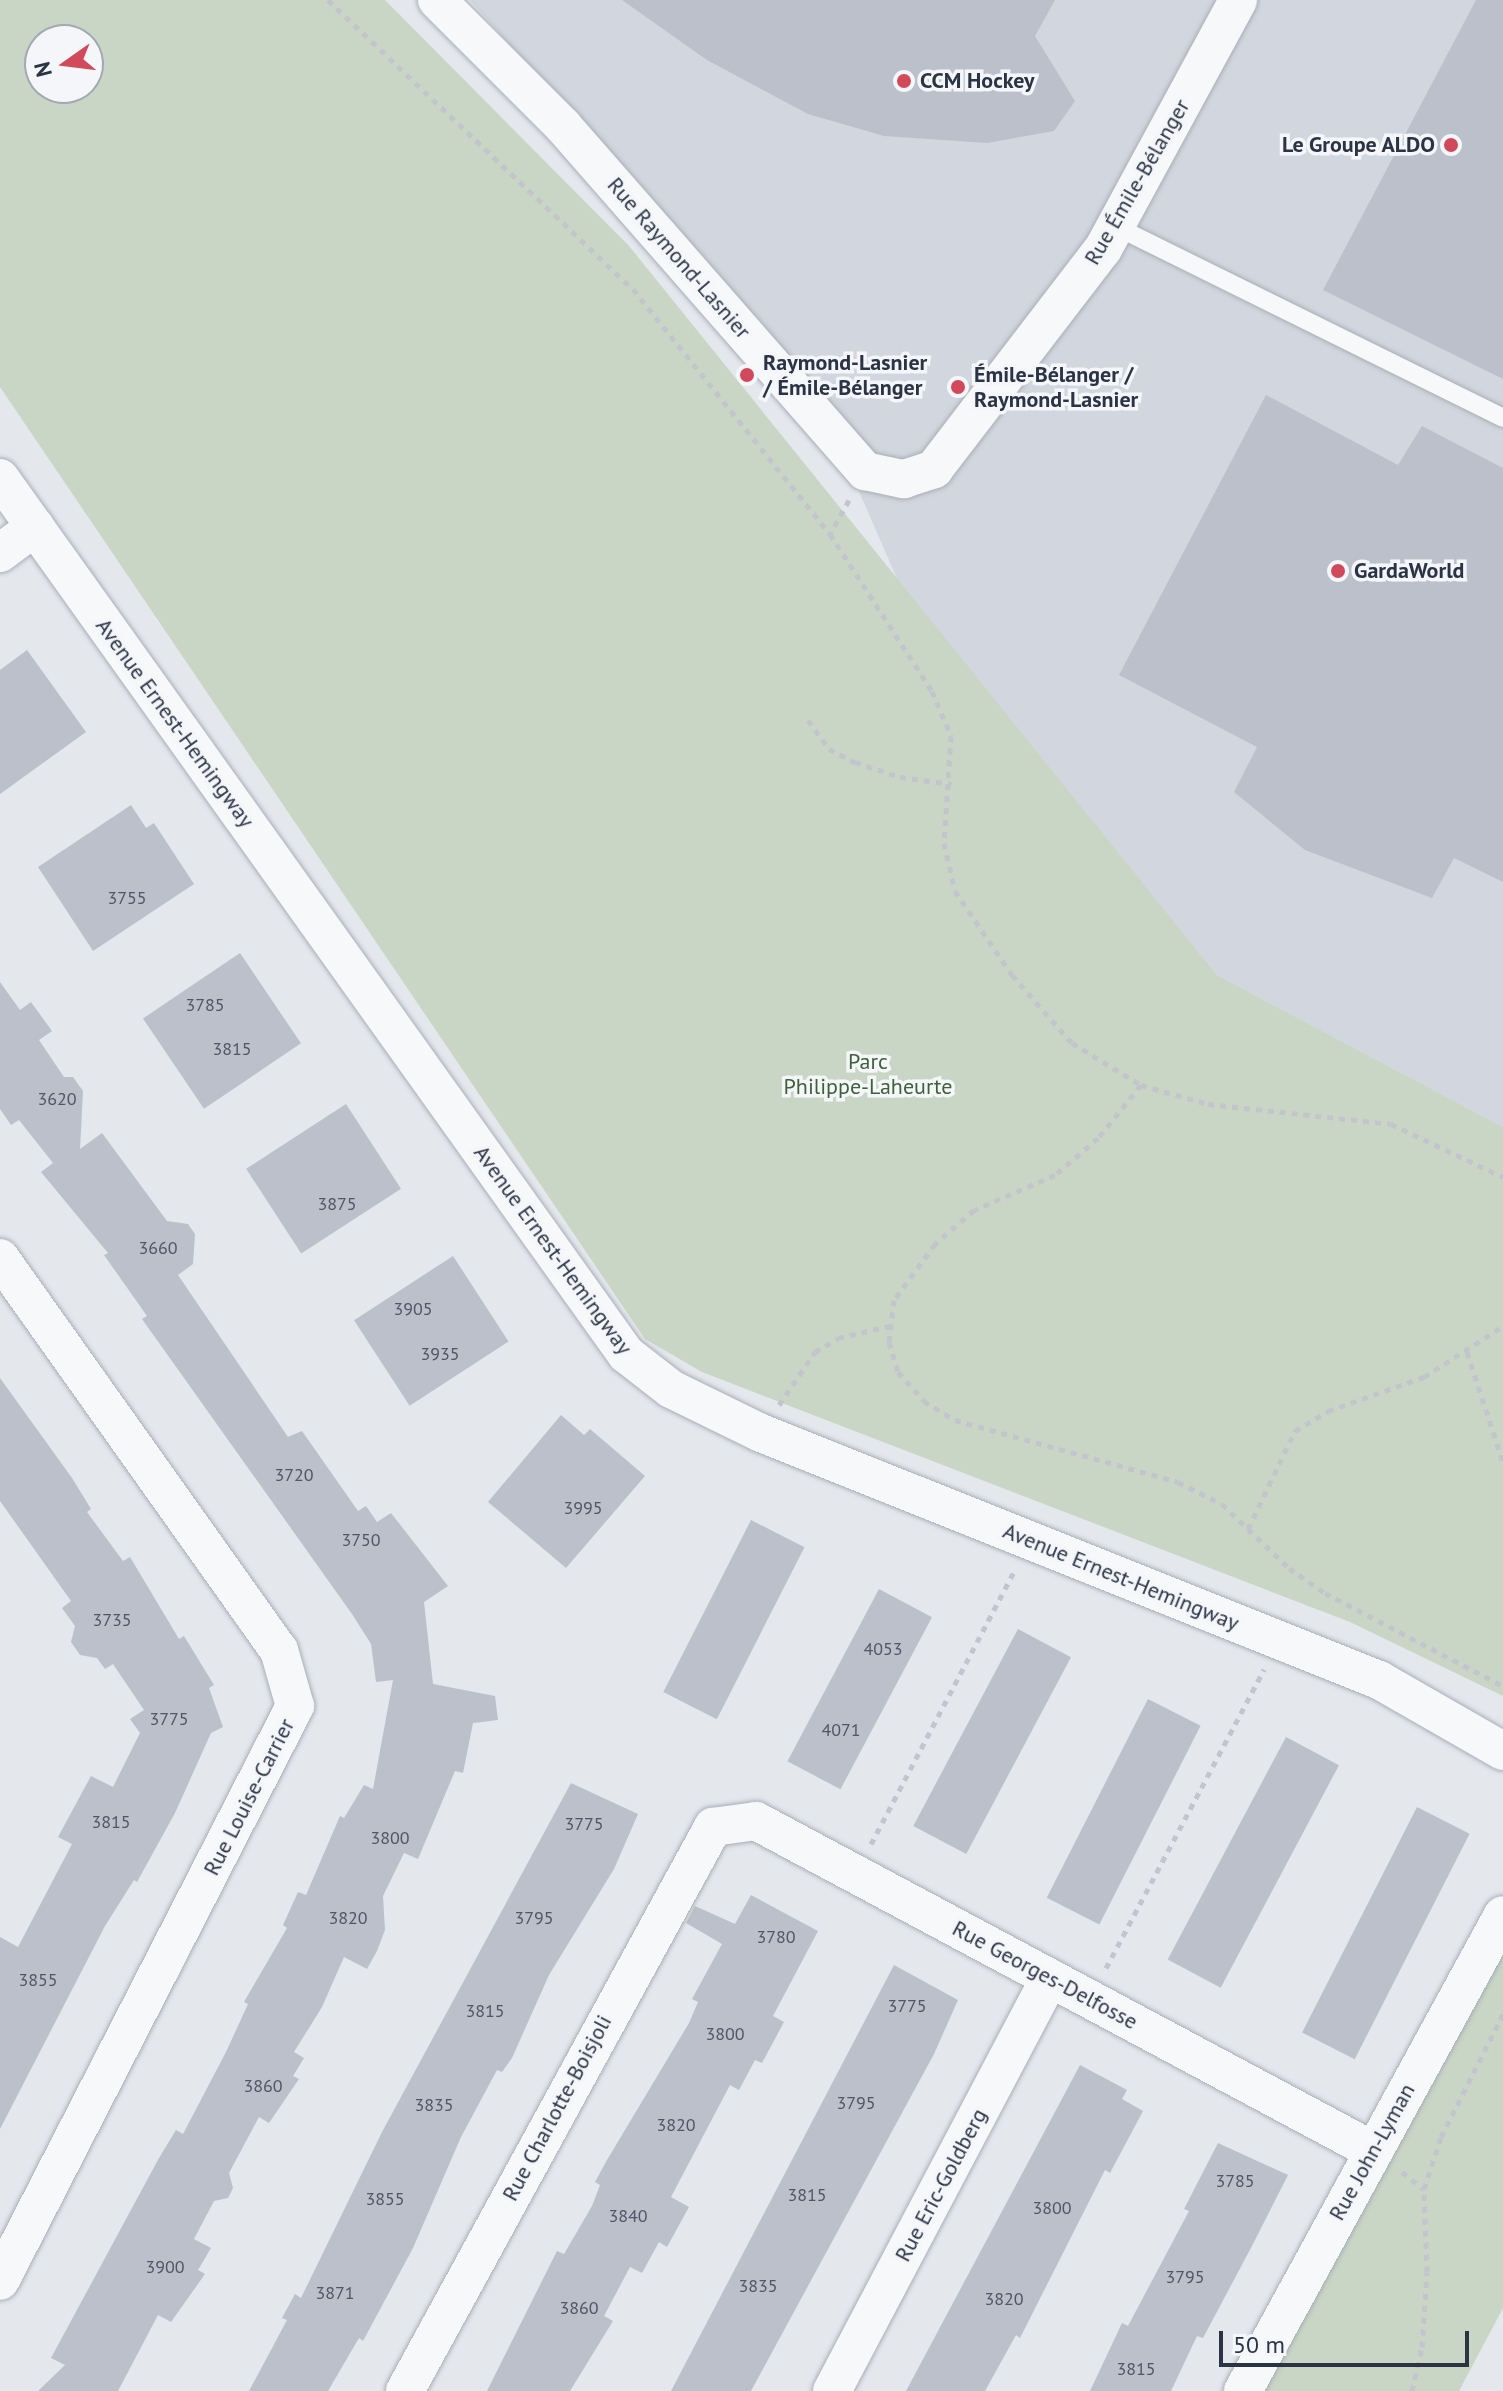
<!DOCTYPE html>
<html>
<head>
<meta charset="utf-8">
<style>
  body { margin:0 }
  #map { position:relative; width:1503px; height:2391px; overflow:hidden; background:#e4e7ec; font-family:"PT Sans",sans-serif }
  div>[style] { position:absolute }
  [style*='--x'] { left:calc(var(--x)*1px); top:calc(var(--y)*1px); width:calc(var(--w)*1px); rotate:calc(var(--a)*1deg) }
  .built>* { inset:0; background:#d2d6de }
  .green>* { inset:0; background:#c9d6c5 }
  .building>* { inset:0; background:#bbc0ca; transform-origin:0 0 }
  .path>* { height:5px; margin-top:-2.5px; transform-origin:0; background:repeating-linear-gradient(90deg,#c2c5cb 0 6px,transparent 0 12px) }
  .roads { filter:drop-shadow(0 0 2px #a9aeb7) drop-shadow(0 0 2px #a9aeb7) }
  .service>* { height:18px; margin:-9px; padding:0 9px; transform-origin:9px; border-radius:9px; background:#f7f8fa }
  .minor>* { height:38px; margin:-19px; padding:0 19px; transform-origin:19px; border-radius:19px; background:#f7f8fa }
  .dots>* { width:22px; height:22px; translate:-50% -50%; box-sizing:border-box; border:4px solid #f4f6f9; border-radius:50% }
  span { translate:-50% -50%; white-space:nowrap; text-align:center; line-height:1.15; -webkit-text-stroke:7px #f4f6f9; paint-order:stroke }
  .number-label { font-size:18px; color:#4f5766 }
  .number-label span { -webkit-text-stroke-width:0 }
  .poi-label { font-size:22px; color:#2b3445; font-weight:700 }
  .left { translate:0 -50%; text-align:left }
  .right { translate:-100% -50%; text-align:right }
  .street-label { font-size:22px; color:#2b3445 }
  .park-label { font-size:22px; color:#3f6138 }
  .north { position:absolute; left:24px; top:24px; width:80px; height:80px; box-sizing:border-box; background:#f4f6f9; border:2px solid #a4a8b1; border-radius:50%; rotate:256deg; font-size:22px; font-weight:700; line-height:32px; text-align:center; color:#2b3445 }
  .north::after { content:''; display:block; margin:auto; width:28px; height:36px; background:#d1495b; clip-path:polygon(50% 0,100% 100%,50% 72%,0 100%) }
  .scale { position:absolute; left:1219px; top:2331px; width:250px; height:36px; box-sizing:border-box; border:4px solid #2b3445; border-top:0; padding-left:10px; font-size:24px; line-height:28px; white-space:nowrap; color:#2b3445; -webkit-text-stroke:6px #f4f6f9; paint-order:stroke }
</style>
</head>
<body>
<div id="map">
  <div class="built">
    <div style="clip-path:polygon(470px 0,1503px 0,1503px 1127px,1217px 975px,898px 581px,815px 390px)"></div>
  </div>
  <div class="green">
    <div style="clip-path:polygon(evenodd,0 0,385px 0,629px 246px,1217px 975px,1503px 1127px,1503px 1696px,1350px 1622px,702px 1372px,645px 1339px,0 387px,0 0,40px 40px,88px 40px,88px 88px,40px 88px,40px 40px)"></div>
    <div style="clip-path:polygon(1503px 1918px,1503px 2308px,1459px 2391px,1247px 2391px)"></div>
  </div>
  <div class="building">
    <div style="clip-path:polygon(622px 0,1055px 0,1035px 36px,1075px 101px,1054px 131px,987px 143px,884px 136px,808px 114px,707px 60px)"></div>
    <div style="clip-path:polygon(1476px 0,1503px 0,1503px 379px,1323px 290px)"></div>
    <div style="clip-path:polygon(1266px 395px,1398px 465px,1422px 426px,1503px 468px,1503px 882px,1454px 858px,1432px 898px,1305px 850px,1234px 792px,1257px 747px,1119px 675px)"></div>
    <div style="clip-path:polygon(27px 650px,86px 732px,0 794px,0 670px)"></div>
    <div style="clip-path:polygon(131px 805px,146px 828px,154px 823px,194px 884px,93px 951px,38px 867px)"></div>
    <div style="left:240px;top:953px;width:109px;height:117px;rotate:56deg"></div>
    <div style="clip-path:polygon(0 982px,20px 1010px,31px 1002px,52px 1031px,39px 1040px,64px 1077px,73px 1077px,83px 1091px,80px 1149px,102px 1133px,167px 1221px,188px 1224px,195px 1234px,193px 1264px,178px 1275px,288px 1437px,302px 1431px,358px 1511px,366px 1506px,377px 1522px,391px 1513px,448px 1586px,424px 1602px,433px 1684px,495px 1696px,498px 1720px,473px 1723px,463px 1773px,455px 1771px,418px 1859px,404px 1853px,383px 1896px,385px 1930px,377px 1951px,367px 1969px,344px 1957px,322px 2007px,294px 2052px,304px 2058px,293px 2076px,299px 2079px,269px 2123px,259px 2117px,229px 2173px,233px 2188px,228px 2198px,214px 2201px,194px 2239px,211px 2248px,198px 2270px,205px 2274px,171px 2322px,158px 2315px,118px 2391px,38px 2391px,65px 2365px,51px 2358px,159px 2158px,176px 2130px,183px 2134px,226px 2052px,248px 2004px,244px 2002px,287px 1928px,283px 1925px,298px 1892px,306px 1895px,340px 1816px,344px 1818px,364px 1785px,373px 1789px,393px 1680px,376px 1682px,371px 1644px,352px 1614px,142px 1319px,147px 1316px,104px 1255px,108px 1253px,41px 1172px,53px 1163px,19px 1120px,11px 1125px,0 1109px)"></div>
    <div style="left:346px;top:1104px;width:101px;height:119px;rotate:57deg"></div>
    <div style="left:453px;top:1256px;width:102px;height:118px;rotate:57deg"></div>
    <div style="clip-path:polygon(0 1378px,72px 1478px,91px 1509px,87px 1512px,123px 1561px,130px 1557px,179px 1639px,184px 1636px,214px 1685px,209px 1688px,223px 1727px,211px 1733px,175px 1813px,137px 1882px,134px 1880px,105px 1926px,0 2129px,0 1937px,18px 1947px,72px 1844px,58px 1837px,91px 1776px,113px 1787px,140px 1733px,130px 1719px,144px 1710px,113px 1664px,105px 1669px,97px 1658px,80px 1655px,71px 1642px,75px 1626px,62px 1608px,71px 1601px,0 1501px)"></div>
    <div style="clip-path:polygon(561px 1415px,584px 1435px,590px 1429px,645px 1476px,566px 1568px,488px 1502px)"></div>
    <div style="left:751px;top:1520px;width:60px;height:193px;rotate:27deg"></div>
    <div style="left:879px;top:1589px;width:60px;height:195px;rotate:28deg"></div>
    <div style="left:1018px;top:1629px;width:60px;height:223px;rotate:28deg"></div>
    <div style="left:1148px;top:1699px;width:59px;height:223px;rotate:27deg"></div>
    <div style="left:1286px;top:1737px;width:60px;height:252px;rotate:28deg"></div>
    <div style="clip-path:polygon(571px 1783px,638px 1814px,614px 1869px,549px 1975px,512px 2058px,502px 2072px,497px 2070px,461px 2137px,413px 2248px,363px 2341px,359px 2338px,328px 2391px,249px 2391px,287px 2320px,282px 2318px,295px 2294px,301px 2298px,382px 2132px)"></div>
    <div style="left:1417px;top:1807px;width:59px;height:253px;rotate:27deg"></div>
    <div style="clip-path:polygon(751px 1895px,818px 1931px,773px 2016px,784px 2022px,762px 2063px,755px 2060px,739px 2090px,730px 2085px,671px 2197px,689px 2207px,667px 2247px,659px 2242px,642px 2273px,630px 2267px,604px 2316px,613px 2321px,570px 2391px,487px 2391px,557px 2251px,564px 2254px,592px 2206px,600px 2185px,595px 2182px,607px 2160px,689px 2023px,698px 2002px,692px 1999px,722px 1944px,686px 1923px,695px 1906px,735px 1924px)"></div>
    <div style="clip-path:polygon(894px 1965px,958px 2000px,934px 2054px,751px 2391px,671px 2391px)"></div>
    <div style="clip-path:polygon(1080px 2065px,1127px 2090px,1122px 2099px,1143px 2111px,1110px 2173px,1105px 2170px,1020px 2338px,1016px 2335px,985px 2391px,906px 2391px)"></div>
    <div style="clip-path:polygon(1218px 2143px,1288px 2175px,1253px 2244px,1203px 2338px,1197px 2336px,1171px 2391px,1090px 2391px,1122px 2323px,1128px 2326px,1189px 2211px,1184px 2209px)"></div>
  </div>
  <div class="path">
    <div style="--x:328;--y:0;--w:420;--a:43.5"></div>
    <div style="--x:633;--y:289;--w:314;--a:51.2"></div>
    <div style="--x:849;--y:500;--w:39;--a:119"></div>
    <div style="--x:830;--y:534;--w:187;--a:57"></div>
    <div style="--x:932;--y:691;--w:49;--a:67.1"></div>
    <div style="--x:951;--y:736;--w:107;--a:93.7"></div>
    <div style="--x:944;--y:843;--w:49;--a:77.1"></div>
    <div style="--x:955;--y:891;--w:102;--a:55.8"></div>
    <div style="--x:1012;--y:975;--w:91;--a:48.6"></div>
    <div style="--x:1072;--y:1043;--w:81;--a:31.3"></div>
    <div style="--x:1141;--y:1085;--w:70;--a:15.8"></div>
    <div style="--x:1208;--y:1104;--w:184;--a:6.2"></div>
    <div style="--x:1391;--y:1124;--w:124;--a:25.3"></div>
    <div style="--x:808;--y:720;--w:36;--a:54"></div>
    <div style="--x:829;--y:749;--w:29;--a:27"></div>
    <div style="--x:855;--y:762;--w:47;--a:18.4"></div>
    <div style="--x:900;--y:777;--w:52;--a:7.7"></div>
    <div style="--x:1141;--y:1085;--w:68;--a:129.1"></div>
    <div style="--x:1098;--y:1138;--w:57;--a:139.3"></div>
    <div style="--x:1055;--y:1175;--w:88;--a:156.6"></div>
    <div style="--x:974;--y:1210;--w:52;--a:138.9"></div>
    <div style="--x:935;--y:1244;--w:69;--a:126.2"></div>
    <div style="--x:894;--y:1300;--w:42;--a:96.8"></div>
    <div style="--x:889;--y:1342;--w:31;--a:73"></div>
    <div style="--x:898;--y:1372;--w:39;--a:48"></div>
    <div style="--x:924;--y:1401;--w:36;--a:32"></div>
    <div style="--x:955;--y:1420;--w:231;--a:15.5"></div>
    <div style="--x:1178;--y:1482;--w:49;--a:26.6"></div>
    <div style="--x:1222;--y:1504;--w:93;--a:43.7"></div>
    <div style="--x:1289;--y:1568;--w:44;--a:34.8"></div>
    <div style="--x:1325;--y:1593;--w:201;--a:27.6"></div>
    <div style="--x:1467;--y:1352;--w:116;--a:71.9"></div>
    <div style="--x:779;--y:1405;--w:64;--a:-55.8"></div>
    <div style="--x:815;--y:1352;--w:27;--a:-31"></div>
    <div style="--x:838;--y:1338;--w:52;--a:-13.2"></div>
    <div style="--x:1248;--y:1529;--w:109;--a:-64.4"></div>
    <div style="--x:1295;--y:1431;--w:39;--a:-31"></div>
    <div style="--x:1328;--y:1411;--w:102;--a:-19.5"></div>
    <div style="--x:1424;--y:1377;--w:94;--a:-32.8"></div>
    <div style="--x:871;--y:1844;--w:310;--a:-62.3"></div>
    <div style="--x:1106;--y:1968;--w:338;--a:-62.1"></div>
    <div style="--x:1402;--y:2172;--w:28;--a:38"></div>
    <div style="--x:1412;--y:2391;--w:45;--a:-77.2"></div>
    <div style="--x:1422;--y:2347;--w:75;--a:-86.2"></div>
    <div style="--x:1427;--y:2272;--w:83;--a:-92.1"></div>
    <div style="--x:1424;--y:2189;--w:55;--a:-71.9"></div>
    <div style="--x:1441;--y:2137;--w:138;--a:-63.2"></div>
  </div>
  <div class="roads">
    <div class="service">
      <div style="--x:1115;--y:226;--w:433;--a:26.3"></div>
    </div>
    <div class="minor">
      <div style="--x:437;--y:0;--w:178;--a:45"></div>
      <div style="--x:563;--y:126;--w:459;--a:48.8"></div>
      <div style="--x:865;--y:471;--w:40;--a:12"></div>
      <div style="--x:904;--y:479;--w:32;--a:-18"></div>
      <div style="--x:934;--y:469;--w:277;--a:-52.5"></div>
      <div style="--x:1103;--y:249;--w:283;--a:-61.5"></div>
      <div style="--x:0;--y:478;--w:1077;--a:54.45"></div>
      <div style="--x:626;--y:1354;--w:57;--a:37.9"></div>
      <div style="--x:671;--y:1389;--w:100;--a:26.1"></div>
      <div style="--x:761;--y:1433;--w:666;--a:21.79"></div>
      <div style="--x:1379;--y:1680;--w:143;--a:29.8"></div>
      <div style="--x:0;--y:553;--w:44;--a:-36.6"></div>
      <div style="--x:0;--y:1258;--w:481;--a:54.6"></div>
      <div style="--x:279;--y:1650;--w:58;--a:74.1"></div>
      <div style="--x:295;--y:1706;--w:646;--a:117.16"></div>
      <div style="--x:405;--y:2391;--w:643;--a:-61.36"></div>
      <div style="--x:713;--y:1827;--w:43;--a:-7.9"></div>
      <div style="--x:756;--y:1821;--w:698;--a:28.11"></div>
      <div style="--x:832;--y:2391;--w:467;--a:-62.2"></div>
      <div style="--x:1243;--y:2391;--w:542;--a:-61.36"></div>
    </div>
  </div>
  <div class="dots">
    <div style="left:904px;top:81px;background:#d1495b"></div>
    <div style="left:1451px;top:145px;background:#d1495b"></div>
    <div style="left:747px;top:375px;background:#d1495b"></div>
    <div style="left:958px;top:387px;background:#d1495b"></div>
    <div style="left:1338px;top:571px;background:#d1495b"></div>
  </div>
  <div class="number-label">
    <span style="left:127px;top:898px">3755</span>
    <span style="left:205px;top:1005px">3785</span>
    <span style="left:232px;top:1049px">3815</span>
    <span style="left:57px;top:1099px">3620</span>
    <span style="left:337px;top:1204px">3875</span>
    <span style="left:158px;top:1248px">3660</span>
    <span style="left:413px;top:1309px">3905</span>
    <span style="left:440px;top:1354px">3935</span>
    <span style="left:294px;top:1475px">3720</span>
    <span style="left:583px;top:1508px">3995</span>
    <span style="left:361px;top:1540px">3750</span>
    <span style="left:112px;top:1620px">3735</span>
    <span style="left:883px;top:1649px">4053</span>
    <span style="left:169px;top:1719px">3775</span>
    <span style="left:841px;top:1730px">4071</span>
    <span style="left:111px;top:1822px">3815</span>
    <span style="left:584px;top:1824px">3775</span>
    <span style="left:390px;top:1838px">3800</span>
    <span style="left:348px;top:1918px">3820</span>
    <span style="left:534px;top:1918px">3795</span>
    <span style="left:776px;top:1937px">3780</span>
    <span style="left:38px;top:1980px">3855</span>
    <span style="left:907px;top:2006px">3775</span>
    <span style="left:485px;top:2011px">3815</span>
    <span style="left:725px;top:2034px">3800</span>
    <span style="left:263px;top:2086px">3860</span>
    <span style="left:856px;top:2103px">3795</span>
    <span style="left:434px;top:2105px">3835</span>
    <span style="left:676px;top:2125px">3820</span>
    <span style="left:1235px;top:2181px">3785</span>
    <span style="left:807px;top:2195px">3815</span>
    <span style="left:385px;top:2199px">3855</span>
    <span style="left:1052px;top:2208px">3800</span>
    <span style="left:628px;top:2216px">3840</span>
    <span style="left:165px;top:2267px">3900</span>
    <span style="left:1185px;top:2277px">3795</span>
    <span style="left:758px;top:2286px">3835</span>
    <span style="left:335px;top:2293px">3871</span>
    <span style="left:1004px;top:2299px">3820</span>
    <span style="left:579px;top:2308px">3860</span>
    <span style="left:1136px;top:2369px">3815</span>
  </div>
  <div class="poi-label">
    <span class="left" style="left:920px;top:81px">CCM Hockey</span>
    <span class="right" style="left:1435px;top:145px">Le Groupe ALDO</span>
    <span class="left" style="left:763px;top:375px">Raymond-Lasnier<br>/ Émile-Bélanger</span>
    <span class="left" style="left:974px;top:387px">Émile-Bélanger /<br>Raymond-Lasnier</span>
    <span class="left" style="left:1354px;top:571px">GardaWorld</span>
  </div>
  <div class="street-label">
    <span style="left:1137px;top:182px;rotate:-60deg">Rue Émile-Bélanger</span>
    <span style="left:679px;top:258px;rotate:49deg">Rue Raymond-Lasnier</span>
    <span style="left:175px;top:723px;rotate:54deg">Avenue Ernest-Hemingway</span>
    <span style="left:553px;top:1250px;rotate:54deg">Avenue Ernest-Hemingway</span>
    <span style="left:1121px;top:1577px;rotate:22deg">Avenue Ernest-Hemingway</span>
    <span style="left:249px;top:1797px;rotate:-63deg">Rue Louise-Carrier</span>
    <span style="left:1045px;top:1975px;rotate:28deg">Rue Georges-Delfosse</span>
    <span style="left:557px;top:2108px;rotate:-62deg">Rue Charlotte-Boisjoli</span>
    <span style="left:1372px;top:2152px;rotate:-61deg">Rue John-Lyman</span>
    <span style="left:941px;top:2185px;rotate:-62deg">Rue Eric-Goldberg</span>
  </div>
  <div class="park-label">
    <span style="left:868px;top:1074px">Parc<br>Philippe-Laheurte</span>
  </div>
  <div class="north">N</div>
  <div class="scale">50 m</div>
</div>
</body>
</html>
